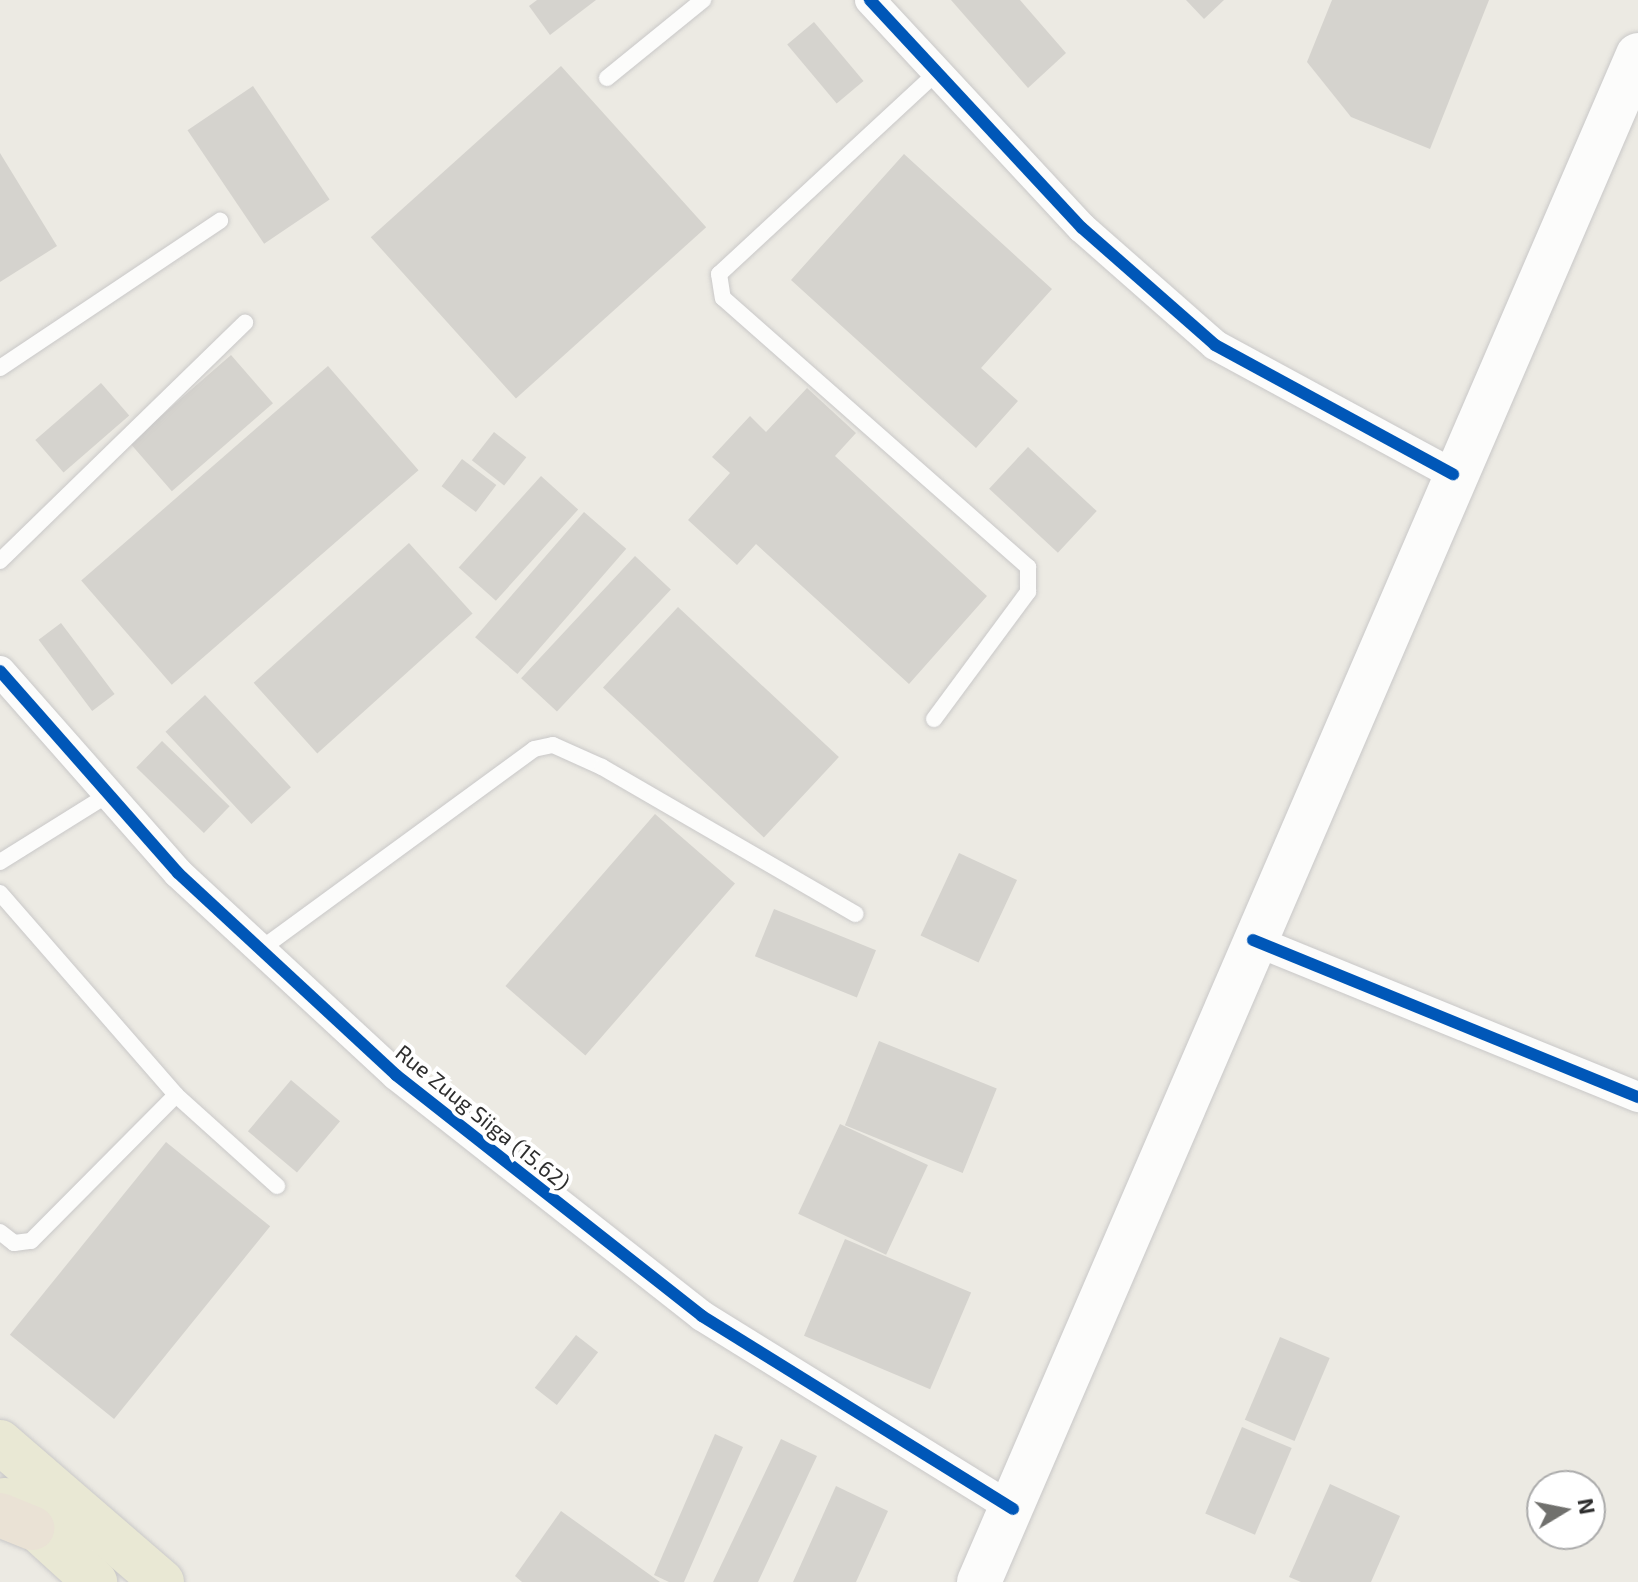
<!DOCTYPE html>
<html>
<head>
<meta charset="utf-8">
<style>
  body { margin:0 }
  #map { position:relative; width:1638px; height:1582px; overflow:hidden; background:#eceae3; font-family:"Exo 2",sans-serif }
  div>[style] { position:absolute }
  [style*='--x'] { left:calc(var(--x)*1px); top:calc(var(--y)*1px); width:calc(var(--w)*1px); rotate:calc(var(--a)*1deg) }
  .building>* { inset:0; background:#d5d3ce; transform-origin:0 0 }
  .roads { filter:drop-shadow(0 0 2px #c9c8c8) drop-shadow(0 0 2px #c9c8c8) }
  .lane>* { height:16px; margin:-8px; padding:0 8px; transform-origin:8px; border-radius:8px; background:#fcfcfb }
  .street>* { height:30px; margin:-15px; padding:0 15px; transform-origin:15px; border-radius:15px; background:#fcfcfb }
  .secondary>* { height:44px; margin:-22px; padding:0 22px; transform-origin:22px; border-radius:22px; background:#fcfcfb }
  .primary>* { height:44px; margin:-22px; padding:0 22px; transform-origin:22px; border-radius:22px; background:#e9e8d4 }
  .highway>* { height:44px; margin:-22px; padding:0 22px; transform-origin:22px; border-radius:22px; background:#eae2d5 }
  .cycleway>* { height:12px; margin:-6px; padding:0 6px; transform-origin:6px; border-radius:6px; background:#0057b8 }
  span { translate:-50% -50%; white-space:nowrap; text-align:center; line-height:1.15; -webkit-text-stroke:8px #fff; paint-order:stroke }
  .street-label { font-size:22px; color:#2e2e2e }
  .north { position:absolute; left:1526px; top:1470px; width:80px; height:80px; box-sizing:border-box; background:#fff; border:2px solid #ababab; border-radius:50%; rotate:80deg; font-size:22px; font-weight:700; line-height:32px; text-align:center; color:#2e2e2e }
  .north::after { content:''; display:block; margin:auto; width:28px; height:36px; background:#70706d; clip-path:polygon(50% 0,100% 100%,50% 72%,0 100%) }
</style>
</head>
<body>
<div id="map">
  <div class="building">
    <div style="clip-path:polygon(537px 0,596px 0,550px 35px,529px 6px)"></div>
    <div style="clip-path:polygon(951px 0,1020px 0,1066px 53px,1028px 88px)"></div>
    <div style="clip-path:polygon(1186px 0,1224px 0,1204px 19px)"></div>
    <div style="clip-path:polygon(1332px 0,1489px 0,1430px 149px,1351px 117px,1307px 62px)"></div>
    <div style="left:814px;top:22px;width:77px;height:35px;rotate:50deg"></div>
    <div style="left:561px;top:66px;width:217px;height:256px;rotate:48deg"></div>
    <div style="left:253px;top:86px;width:137px;height:79px;rotate:56deg"></div>
    <div style="clip-path:polygon(0 153px,57px 246px,0 282px)"></div>
    <div style="clip-path:polygon(904px 154px,1052px 289px,981px 368px,1018px 401px,976px 448px,791px 280px)"></div>
    <div style="left:231px;top:355px;width:64px;height:134px;rotate:49deg"></div>
    <div style="left:328px;top:366px;width:138px;height:327px;rotate:49deg"></div>
    <div style="left:101px;top:383px;width:43px;height:87px;rotate:49deg"></div>
    <div style="clip-path:polygon(807px 388px,856px 433px,835px 456px,987px 596px,909px 684px,756px 544px,737px 565px,688px 520px,730px 473px,712px 457px,750px 416px,766px 432px)"></div>
    <div style="left:494px;top:432px;width:41px;height:36px;rotate:38deg"></div>
    <div style="left:1028px;top:447px;width:94px;height:57px;rotate:43deg"></div>
    <div style="left:462px;top:459px;width:43px;height:34px;rotate:37deg"></div>
    <div style="left:541px;top:476px;width:50px;height:123px;rotate:42deg"></div>
    <div style="left:584px;top:512px;width:56px;height:166px;rotate:41deg"></div>
    <div style="left:409px;top:543px;width:95px;height:209px;rotate:48deg"></div>
    <div style="left:635px;top:556px;width:49px;height:167px;rotate:43deg"></div>
    <div style="left:678px;top:607px;width:220px;height:110px;rotate:43deg"></div>
    <div style="left:61px;top:623px;width:89px;height:28px;rotate:53deg"></div>
    <div style="left:205px;top:695px;width:126px;height:54px;rotate:47deg"></div>
    <div style="left:162px;top:741px;width:94px;height:37px;rotate:44deg"></div>
    <div style="left:655px;top:814px;width:106px;height:228px;rotate:41deg"></div>
    <div style="left:959px;top:853px;width:64px;height:91px;rotate:25deg"></div>
    <div style="left:774px;top:909px;width:110px;height:51px;rotate:22deg"></div>
    <div style="left:879px;top:1041px;width:127px;height:91px;rotate:22deg"></div>
    <div style="left:291px;top:1080px;width:64px;height:67px;rotate:40deg"></div>
    <div style="left:840px;top:1124px;width:97px;height:99px;rotate:25deg"></div>
    <div style="left:166px;top:1142px;width:134px;height:248px;rotate:39deg"></div>
    <div style="left:845px;top:1239px;width:137px;height:105px;rotate:23deg"></div>
    <div style="left:576px;top:1335px;width:28px;height:67px;rotate:38deg"></div>
    <div style="left:1280px;top:1337px;width:54px;height:90px;rotate:23deg"></div>
    <div style="left:1242px;top:1427px;width:54px;height:94px;rotate:23deg"></div>
    <div style="clip-path:polygon(715px 1434px,743px 1447px,684px 1582px,669px 1582px,654px 1575px)"></div>
    <div style="clip-path:polygon(781px 1439px,817px 1456px,758px 1582px,713px 1582px)"></div>
    <div style="clip-path:polygon(1330px 1484px,1400px 1516px,1371px 1582px,1301px 1582px,1289px 1577px)"></div>
    <div style="clip-path:polygon(836px 1486px,888px 1511px,856px 1582px,793px 1582px)"></div>
    <div style="clip-path:polygon(561px 1511px,660px 1582px,522px 1582px,515px 1576px)"></div>
  </div>
  <div class="roads">
    <div class="lane">
      <div style="--x:934;--y:75;--w:293;--a:137.2"></div>
      <div style="--x:719;--y:274;--w:24;--a:81"></div>
      <div style="--x:723;--y:298;--w:407;--a:41.4"></div>
      <div style="--x:1028;--y:567;--w:25;--a:90"></div>
      <div style="--x:1028;--y:592;--w:158;--a:126.5"></div>
      <div style="--x:607;--y:78;--w:124;--a:-39.1"></div>
      <div style="--x:0;--y:368;--w:265;--a:-33.8"></div>
      <div style="--x:0;--y:561;--w:342;--a:-44.2"></div>
      <div style="--x:0;--y:862;--w:128;--a:-32"></div>
      <div style="--x:0;--y:893;--w:268;--a:48.9"></div>
      <div style="--x:176;--y:1095;--w:136;--a:42"></div>
      <div style="--x:261;--y:949;--w:338;--a:-36.2"></div>
      <div style="--x:534;--y:749;--w:19;--a:-12"></div>
      <div style="--x:553;--y:745;--w:54;--a:24.2"></div>
      <div style="--x:602;--y:767;--w:293;--a:30.1"></div>
      <div style="--x:0;--y:1232;--w:18;--a:38"></div>
      <div style="--x:14;--y:1243;--w:17;--a:-7"></div>
      <div style="--x:31;--y:1241;--w:206;--a:-45.2"></div>
    </div>
    <div class="street">
      <div style="--x:870;--y:0;--w:311;--a:47.1"></div>
      <div style="--x:1082;--y:228;--w:177;--a:41.3"></div>
      <div style="--x:1215;--y:345;--w:271;--a:28.5"></div>
      <div style="--x:0;--y:671;--w:269;--a:48.6"></div>
      <div style="--x:178;--y:873;--w:297;--a:42.8"></div>
      <div style="--x:396;--y:1075;--w:390;--a:38.2"></div>
      <div style="--x:702;--y:1316;--w:366;--a:31.8"></div>
      <div style="--x:1253;--y:940;--w:416;--a:22.2"></div>
    </div>
    <div class="secondary">
      <div style="--x:979;--y:1582;--w:1663;--a:-66.66"></div>
    </div>
    <div class="primary">
      <div style="--x:0;--y:1442;--w:214;--a:40.8"></div>
      <div style="--x:5;--y:1500;--w:122;--a:42.3"></div>
    </div>
    <div class="highway">
      <div style="--x:0;--y:1515;--w:35;--a:22"></div>
    </div>
  </div>
  <div class="cycleway">
    <div style="--x:870;--y:0;--w:311;--a:47.1"></div>
    <div style="--x:1082;--y:228;--w:177;--a:41.3"></div>
    <div style="--x:1215;--y:345;--w:271;--a:28.5"></div>
    <div style="--x:0;--y:671;--w:269;--a:48.6"></div>
    <div style="--x:178;--y:873;--w:297;--a:42.8"></div>
    <div style="--x:396;--y:1075;--w:390;--a:38.2"></div>
    <div style="--x:702;--y:1316;--w:366;--a:31.8"></div>
    <div style="--x:1253;--y:940;--w:416;--a:22.2"></div>
  </div>
  <div class="street-label">
    <span style="left:483px;top:1117px;rotate:39deg">Rue Zuug Siiga (15.62)</span>
  </div>
  <div class="north">N</div>
</div>
</body>
</html>
